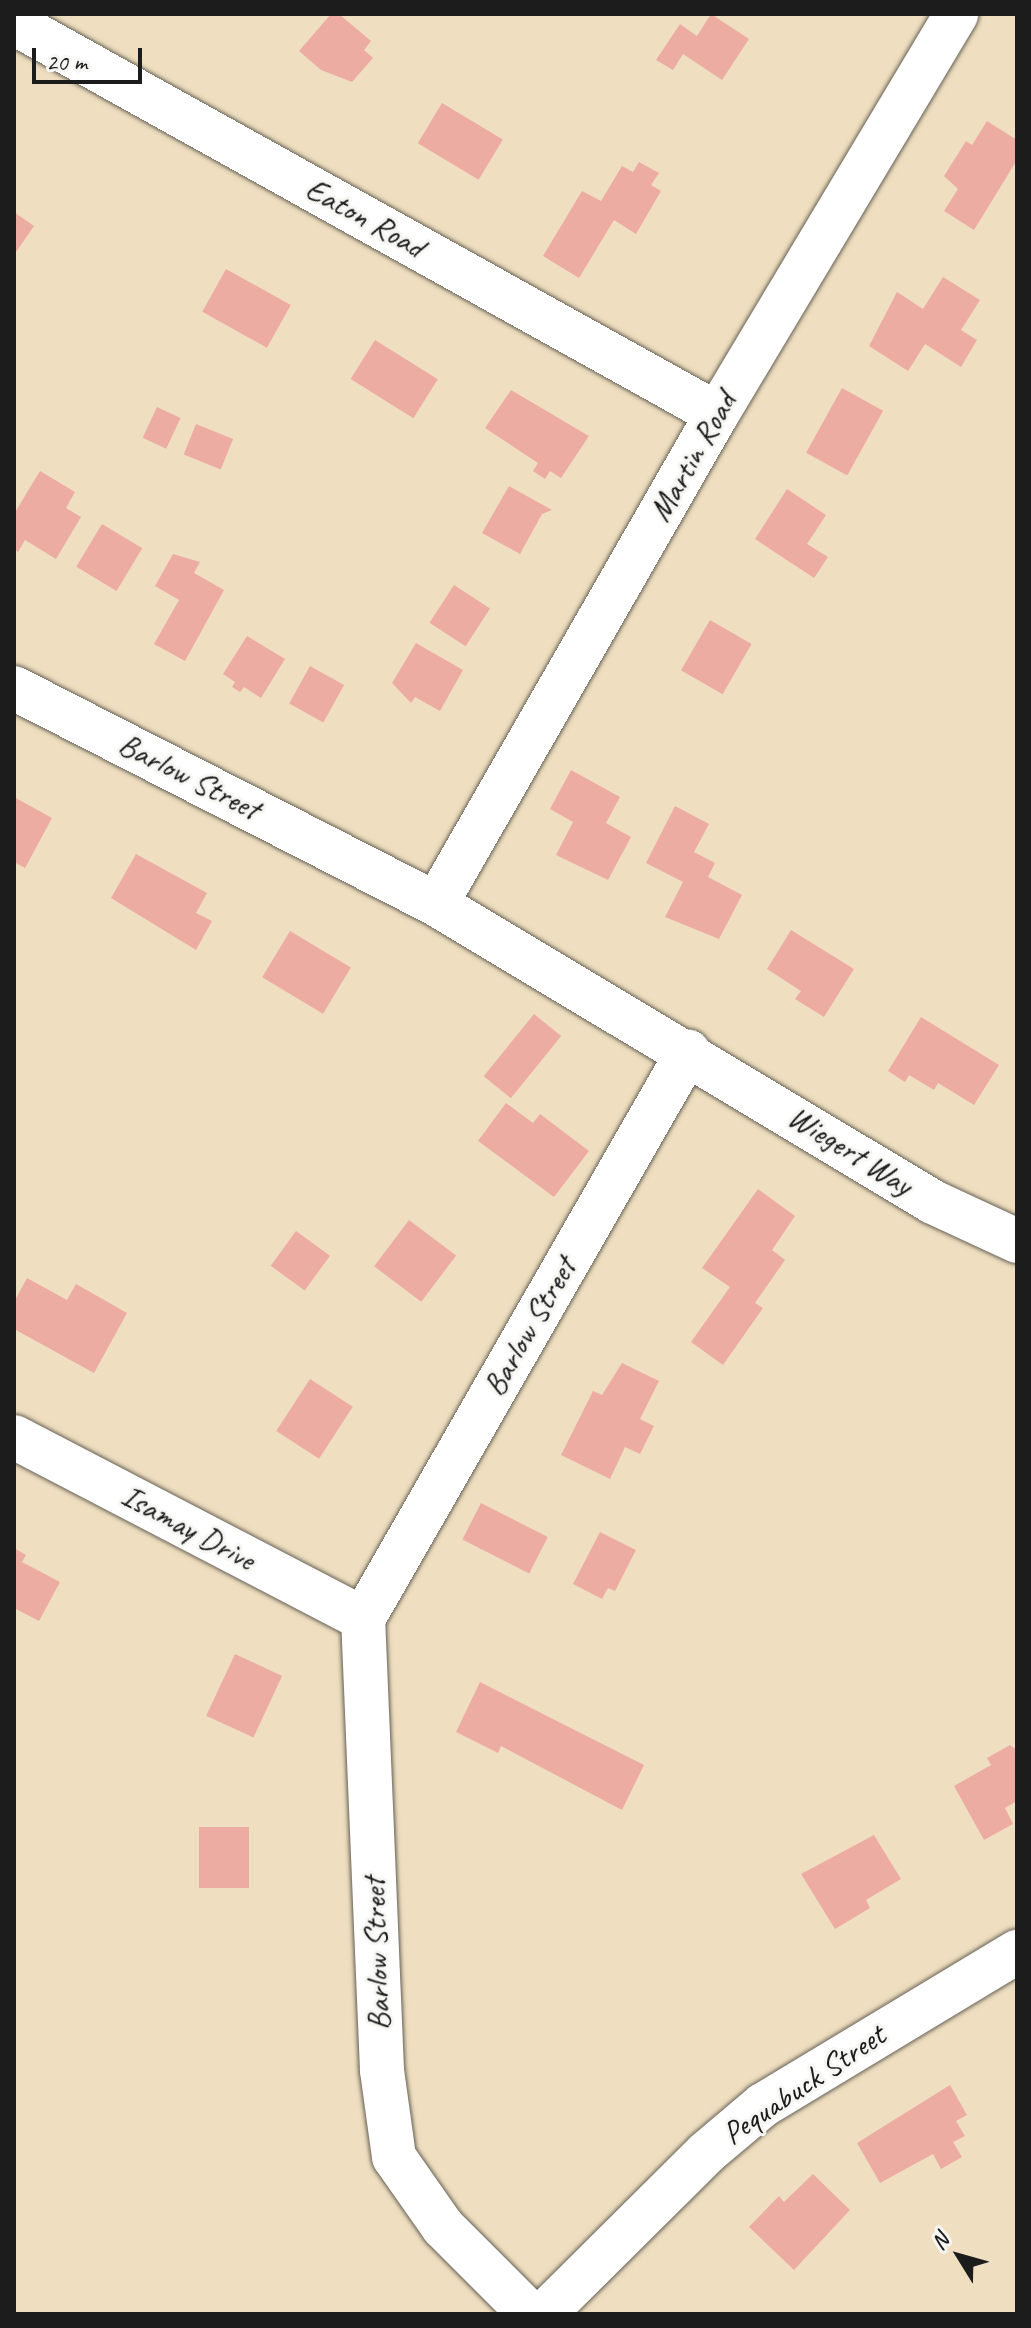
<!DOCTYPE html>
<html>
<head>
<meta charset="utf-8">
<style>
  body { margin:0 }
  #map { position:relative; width:1031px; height:2328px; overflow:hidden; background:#efdfc0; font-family:Caveat,sans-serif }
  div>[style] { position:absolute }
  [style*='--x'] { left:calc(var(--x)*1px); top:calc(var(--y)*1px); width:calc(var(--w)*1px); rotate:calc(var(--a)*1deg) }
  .building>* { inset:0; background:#edaca2; transform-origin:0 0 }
  .roads { filter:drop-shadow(0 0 2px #666055) drop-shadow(0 0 2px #666055) }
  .minor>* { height:44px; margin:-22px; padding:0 22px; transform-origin:22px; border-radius:22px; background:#fff }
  span { translate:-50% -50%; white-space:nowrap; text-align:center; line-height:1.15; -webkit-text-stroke:6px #f6f6f2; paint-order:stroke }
  .street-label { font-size:32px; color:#1c1c1c }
  .frame { position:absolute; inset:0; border:16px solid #1c1c1c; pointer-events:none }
  .north { position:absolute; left:919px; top:2216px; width:80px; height:80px; -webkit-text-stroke:6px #f6f6f2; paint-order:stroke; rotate:307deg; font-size:22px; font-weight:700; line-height:32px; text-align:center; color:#1c1c1c }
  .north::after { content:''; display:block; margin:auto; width:28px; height:36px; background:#1c1c1c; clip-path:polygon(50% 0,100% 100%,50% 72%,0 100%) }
  .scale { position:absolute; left:32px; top:48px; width:110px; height:36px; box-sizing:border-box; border:4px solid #1c1c1c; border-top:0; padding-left:10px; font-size:24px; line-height:28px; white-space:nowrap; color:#1c1c1c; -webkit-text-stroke:6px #f6f6f2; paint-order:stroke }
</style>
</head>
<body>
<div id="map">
  <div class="building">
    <div style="clip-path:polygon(331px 14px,339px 14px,371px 41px,364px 50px,373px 58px,352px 82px,321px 70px,299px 51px)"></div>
    <div style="clip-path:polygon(711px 14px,749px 39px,722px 80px,683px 54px,673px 70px,656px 60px,680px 24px,697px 36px)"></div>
    <div style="left:442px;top:103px;width:71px;height:47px;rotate:31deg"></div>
    <div style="clip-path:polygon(987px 121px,1017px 140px,1017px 160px,974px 230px,944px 211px,958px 189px,944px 176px,966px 141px,972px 145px)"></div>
    <div style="clip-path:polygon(639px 162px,659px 173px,651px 185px,661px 191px,636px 234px,614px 220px,579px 278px,543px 256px,582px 191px,601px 201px,622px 166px,633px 172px)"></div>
    <div style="clip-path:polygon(14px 212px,34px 226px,14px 255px)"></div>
    <div style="left:226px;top:269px;width:74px;height:49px;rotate:29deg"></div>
    <div style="clip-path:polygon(943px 277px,980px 300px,961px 330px,977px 340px,961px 367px,925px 344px,908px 371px,869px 346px,897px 292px,923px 309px)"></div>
    <div style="left:375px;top:340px;width:74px;height:46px;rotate:32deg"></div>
    <div style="left:842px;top:388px;width:47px;height:74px;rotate:29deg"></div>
    <div style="clip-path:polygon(511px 390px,589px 436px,561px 478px,550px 471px,545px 479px,533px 471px,538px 463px,485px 428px)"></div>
    <div style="left:157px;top:407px;width:26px;height:34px;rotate:25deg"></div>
    <div style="left:196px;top:424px;width:40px;height:33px;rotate:22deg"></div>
    <div style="clip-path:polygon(40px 471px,75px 492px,66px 508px,81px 517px,56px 559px,25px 540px,18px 552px,14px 549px,14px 514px)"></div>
    <div style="clip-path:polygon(509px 486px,552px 510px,542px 514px,520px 554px,482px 533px)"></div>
    <div style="clip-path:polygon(787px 489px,826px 515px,807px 544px,828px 557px,814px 578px,755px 539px)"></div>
    <div style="left:102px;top:524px;width:47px;height:50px;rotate:31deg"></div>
    <div style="clip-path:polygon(173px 554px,200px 562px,194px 573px,224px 590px,185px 661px,154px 644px,179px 600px,155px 586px)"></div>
    <div style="left:454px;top:585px;width:43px;height:45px;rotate:33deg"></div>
    <div style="left:710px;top:620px;width:48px;height:58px;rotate:30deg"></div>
    <div style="clip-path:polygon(247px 636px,285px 659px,261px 698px,244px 687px,240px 692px,232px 687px,235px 682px,223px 674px)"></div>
    <div style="clip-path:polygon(416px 643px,463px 670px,440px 711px,415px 697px,411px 703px,392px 683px)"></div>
    <div style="left:310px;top:666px;width:39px;height:43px;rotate:29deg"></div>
    <div style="clip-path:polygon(571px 770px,620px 797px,606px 823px,631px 837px,608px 880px,556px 855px,573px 822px,550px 809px)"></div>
    <div style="clip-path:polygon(14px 797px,52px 818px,25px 868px,14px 862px)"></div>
    <div style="clip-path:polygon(675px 806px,709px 824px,694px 852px,715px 863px,708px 877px,742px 895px,719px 939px,665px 917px,683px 882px,646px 863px)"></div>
    <div style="clip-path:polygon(136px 854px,207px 893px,196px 913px,212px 921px,196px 950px,111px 898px)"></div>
    <div style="clip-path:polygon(791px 930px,854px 969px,824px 1017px,795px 999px,801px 991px,767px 969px)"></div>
    <div style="left:290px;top:931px;width:71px;height:54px;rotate:31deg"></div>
    <div style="left:534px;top:1014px;width:35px;height:80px;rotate:39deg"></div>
    <div style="clip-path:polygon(921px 1017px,999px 1065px,974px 1105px,938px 1083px,934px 1090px,909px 1075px,905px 1082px,888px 1071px)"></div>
    <div style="clip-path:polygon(506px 1103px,533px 1123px,540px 1114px,589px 1151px,554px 1197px,478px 1141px)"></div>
    <div style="clip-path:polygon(758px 1189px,795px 1216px,772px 1250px,785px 1260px,755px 1303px,763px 1308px,723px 1365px,691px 1342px,730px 1287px,702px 1268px)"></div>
    <div style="left:409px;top:1220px;width:59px;height:58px;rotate:37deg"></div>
    <div style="left:296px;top:1231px;width:42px;height:43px;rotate:36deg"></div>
    <div style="clip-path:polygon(27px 1278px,67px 1300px,76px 1284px,127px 1313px,94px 1373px,14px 1329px,14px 1302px)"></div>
    <div style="clip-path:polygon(622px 1363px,659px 1381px,640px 1419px,654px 1426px,640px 1454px,625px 1447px,610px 1479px,561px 1455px,593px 1391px,602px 1395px)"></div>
    <div style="left:310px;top:1379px;width:51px;height:62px;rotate:33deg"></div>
    <div style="left:481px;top:1503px;width:75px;height:41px;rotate:27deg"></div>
    <div style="clip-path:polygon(600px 1532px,636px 1550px,615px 1591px,608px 1588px,602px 1599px,573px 1584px)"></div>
    <div style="clip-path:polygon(14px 1548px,26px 1555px,22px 1562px,60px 1582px,39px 1621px,14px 1608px)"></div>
    <div style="left:235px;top:1654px;width:52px;height:68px;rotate:25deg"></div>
    <div style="clip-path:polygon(480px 1682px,644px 1765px,622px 1810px,501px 1746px,498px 1753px,456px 1732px)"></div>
    <div style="clip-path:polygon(1010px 1745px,1017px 1750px,1017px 1801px,1005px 1808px,1013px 1824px,984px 1840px,954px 1786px,991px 1765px,987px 1758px)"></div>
    <div style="left:199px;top:1827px;width:50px;height:61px"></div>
    <div style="clip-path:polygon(874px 1835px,901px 1879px,866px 1900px,870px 1908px,835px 1929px,801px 1874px)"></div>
    <div style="clip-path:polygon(950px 2085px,967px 2115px,956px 2121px,965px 2136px,953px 2142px,962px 2157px,941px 2169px,933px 2154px,880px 2183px,857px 2143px)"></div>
    <div style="clip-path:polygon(813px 2174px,850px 2210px,794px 2270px,749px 2227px,779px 2196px,784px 2202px)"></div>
  </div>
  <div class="roads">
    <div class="minor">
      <div style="--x:14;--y:23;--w:804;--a:29.08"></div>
      <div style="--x:14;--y:688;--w:474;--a:27.1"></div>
      <div style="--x:436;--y:904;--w:579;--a:30.95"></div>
      <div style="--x:933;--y:1202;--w:93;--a:24.9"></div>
      <div style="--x:436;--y:904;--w:565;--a:-60.17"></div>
      <div style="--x:717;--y:414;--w:466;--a:-59.1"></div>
      <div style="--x:14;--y:1437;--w:394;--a:27.5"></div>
      <div style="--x:530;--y:2314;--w:123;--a:-135"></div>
      <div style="--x:443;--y:2227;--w:85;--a:-125"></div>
      <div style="--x:394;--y:2157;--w:88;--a:-97.9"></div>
      <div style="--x:382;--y:2070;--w:451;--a:-92.4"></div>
      <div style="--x:363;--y:1619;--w:654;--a:-60.18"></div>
      <div style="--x:544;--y:2314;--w:228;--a:-44.8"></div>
      <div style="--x:706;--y:2153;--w:75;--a:-40.1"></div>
      <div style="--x:763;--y:2105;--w:297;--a:-31.1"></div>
    </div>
  </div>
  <div class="street-label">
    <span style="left:365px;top:218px;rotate:29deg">Eaton Road</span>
    <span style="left:693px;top:457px;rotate:-60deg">Martin Road</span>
    <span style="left:189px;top:777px;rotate:27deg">Barlow Street</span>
    <span style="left:850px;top:1151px;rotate:32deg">Wiegert Way</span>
    <span style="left:530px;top:1327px;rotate:-60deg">Barlow Street</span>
    <span style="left:188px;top:1528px;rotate:28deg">Isamay Drive</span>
    <span style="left:377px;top:1954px;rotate:-92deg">Barlow Street</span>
    <span style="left:804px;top:2085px;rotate:-34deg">Pequabuck Street</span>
  </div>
  <div class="frame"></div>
  <div class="north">N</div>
  <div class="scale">20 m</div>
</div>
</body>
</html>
